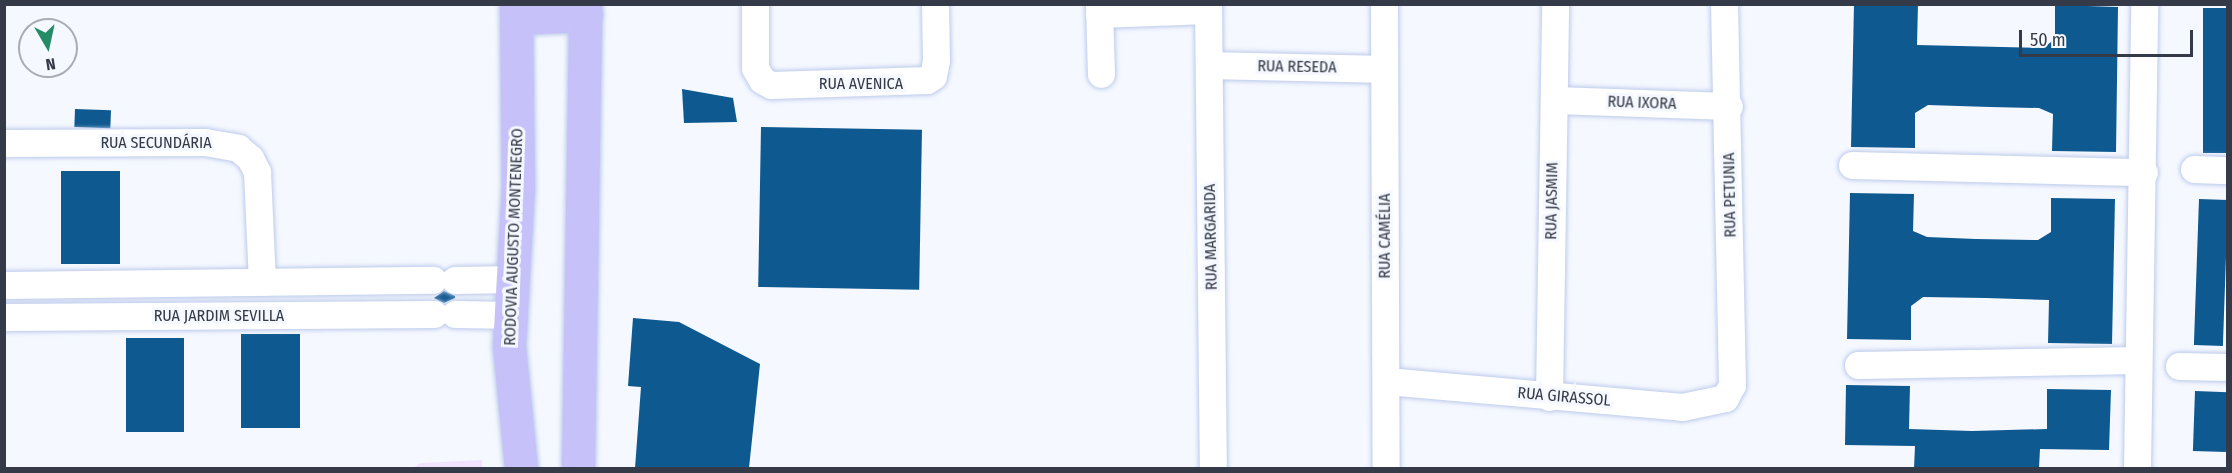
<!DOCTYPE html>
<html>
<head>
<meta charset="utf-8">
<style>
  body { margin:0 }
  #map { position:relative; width:2232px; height:473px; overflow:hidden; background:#f5f8ff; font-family:"Fira Sans Condensed",sans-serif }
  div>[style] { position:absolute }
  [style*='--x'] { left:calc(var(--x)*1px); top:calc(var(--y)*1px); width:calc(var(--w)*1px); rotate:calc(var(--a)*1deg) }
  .green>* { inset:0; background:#f1e2ff }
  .building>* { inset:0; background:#0e5990; transform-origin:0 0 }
  .roads { filter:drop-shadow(0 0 2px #bdcbeb) drop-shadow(0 0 2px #bdcbeb) }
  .street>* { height:27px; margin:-13.5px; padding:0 13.5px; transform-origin:13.5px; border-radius:13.5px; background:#fff }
  .primary>* { height:33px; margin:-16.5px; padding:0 16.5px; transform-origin:16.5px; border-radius:16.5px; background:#c7c1f9 }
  span { translate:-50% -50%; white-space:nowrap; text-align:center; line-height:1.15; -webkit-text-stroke:6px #f5f8ff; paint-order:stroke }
  .street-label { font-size:16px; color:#343a47 }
  .frame { position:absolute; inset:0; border:6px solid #343a47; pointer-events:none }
  .north { position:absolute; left:18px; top:18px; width:60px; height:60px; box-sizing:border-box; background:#f5f8ff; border:2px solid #a8acb5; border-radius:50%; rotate:171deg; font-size:16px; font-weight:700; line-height:24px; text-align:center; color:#343a47 }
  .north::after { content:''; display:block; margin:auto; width:21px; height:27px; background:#248b67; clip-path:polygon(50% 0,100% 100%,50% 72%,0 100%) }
  .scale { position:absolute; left:2019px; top:30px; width:174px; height:27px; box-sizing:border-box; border:3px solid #343a47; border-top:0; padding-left:8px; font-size:18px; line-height:21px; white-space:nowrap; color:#343a47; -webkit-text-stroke:4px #f5f8ff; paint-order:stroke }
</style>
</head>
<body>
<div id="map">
  <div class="green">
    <div style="clip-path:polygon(482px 460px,482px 468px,413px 468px,420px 463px)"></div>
  </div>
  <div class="building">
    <div style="clip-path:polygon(1854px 4px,1918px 4px,1917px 45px,2043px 48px,2055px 39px,2055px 5px,2118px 7px,2116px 152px,2052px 151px,2053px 114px,2039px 108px,1990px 107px,1928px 105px,1915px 113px,1915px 148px,1851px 147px)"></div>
    <div style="left:2203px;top:8px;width:25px;height:145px"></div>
    <div style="clip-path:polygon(682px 89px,733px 98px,737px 122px,684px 123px)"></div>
    <div style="left:75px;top:109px;width:36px;height:18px;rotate:2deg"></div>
    <div style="left:761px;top:127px;width:161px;height:160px;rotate:1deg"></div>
    <div style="left:61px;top:171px;width:59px;height:93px"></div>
    <div style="clip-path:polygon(1850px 193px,1914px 194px,1913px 231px,1927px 237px,1976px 239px,2038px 240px,2051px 232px,2051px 198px,2115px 199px,2112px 344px,2048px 343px,2049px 300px,1986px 298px,1923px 297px,1911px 306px,1911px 340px,1847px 339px)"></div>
    <div style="left:2199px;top:199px;width:29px;height:146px;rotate:2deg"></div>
    <div style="clip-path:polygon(444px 291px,455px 296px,455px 298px,444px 303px,434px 298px)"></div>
    <div style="clip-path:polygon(633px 318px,679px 322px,760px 364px,749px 468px,635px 468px,641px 387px,628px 386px)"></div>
    <div style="left:300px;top:334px;width:94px;height:59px;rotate:90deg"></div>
    <div style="left:126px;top:338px;width:58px;height:94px"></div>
    <div style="clip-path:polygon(1846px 385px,1910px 386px,1909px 429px,1972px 431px,2047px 429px,2047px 389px,2111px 390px,2109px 450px,2040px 449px,2039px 468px,1914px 468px,1915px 446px,1845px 445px)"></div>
    <div style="left:2195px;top:391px;width:33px;height:60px;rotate:2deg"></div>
  </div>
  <div class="roads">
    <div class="street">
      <div style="--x:755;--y:4;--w:64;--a:90"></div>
      <div style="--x:755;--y:68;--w:14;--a:60"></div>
      <div style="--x:762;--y:80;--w:10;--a:29"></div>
      <div style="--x:771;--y:85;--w:156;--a:-1.8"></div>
      <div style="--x:927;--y:80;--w:7;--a:-34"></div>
      <div style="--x:933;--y:76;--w:16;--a:-79"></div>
      <div style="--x:936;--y:60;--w:56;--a:-91"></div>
      <div style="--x:1099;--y:4;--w:70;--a:88.4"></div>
      <div style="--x:1208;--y:4;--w:464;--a:89.4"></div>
      <div style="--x:1384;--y:4;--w:464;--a:89.8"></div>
      <div style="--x:1099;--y:14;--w:109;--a:-2.1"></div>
      <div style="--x:1209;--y:65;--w:175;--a:1.3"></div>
      <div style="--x:1554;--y:100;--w:175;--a:2"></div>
      <div style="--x:4;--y:143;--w:201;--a:-0.3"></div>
      <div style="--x:205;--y:142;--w:34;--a:10"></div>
      <div style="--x:238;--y:148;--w:16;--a:40"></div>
      <div style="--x:250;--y:158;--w:16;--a:63"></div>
      <div style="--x:257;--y:172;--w:110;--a:87.4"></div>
      <div style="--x:1852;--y:165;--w:292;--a:1.4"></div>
      <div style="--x:2194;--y:169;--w:34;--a:2"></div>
      <div style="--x:455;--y:280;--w:56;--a:-1"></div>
      <div style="--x:4;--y:285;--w:429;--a:-0.7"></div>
      <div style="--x:455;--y:314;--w:55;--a:1"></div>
      <div style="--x:4;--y:317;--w:430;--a:-0.4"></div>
      <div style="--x:1858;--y:365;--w:280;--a:-1"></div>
      <div style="--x:2179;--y:366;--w:49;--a:1.2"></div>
      <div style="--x:1386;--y:381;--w:297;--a:5"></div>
      <div style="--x:1682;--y:407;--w:44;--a:-11.8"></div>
      <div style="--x:1725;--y:398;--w:15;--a:-62"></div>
      <div style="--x:1732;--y:385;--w:381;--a:-91.2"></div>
      <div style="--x:1549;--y:397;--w:393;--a:-89.1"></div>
      <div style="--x:2137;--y:468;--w:464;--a:-89.1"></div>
    </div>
    <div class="primary">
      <div style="--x:516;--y:4;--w:182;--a:89.4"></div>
      <div style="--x:518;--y:186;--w:160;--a:93.2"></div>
      <div style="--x:509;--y:346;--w:123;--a:84.4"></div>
      <div style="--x:517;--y:18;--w:69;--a:-2.5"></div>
      <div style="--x:578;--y:468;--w:464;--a:-89.1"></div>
    </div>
  </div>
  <div class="street-label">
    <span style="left:1297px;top:67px;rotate:1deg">RUA RESEDA</span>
    <span style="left:861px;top:84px">RUA AVENICA</span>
    <span style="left:1642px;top:103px;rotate:2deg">RUA IXORA</span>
    <span style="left:156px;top:143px">RUA SECUNDÁRIA</span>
    <span style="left:1730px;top:195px;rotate:-91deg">RUA PETUNIA</span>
    <span style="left:1552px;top:201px;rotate:-89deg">RUA JASMIM</span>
    <span style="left:1385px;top:236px;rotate:-90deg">RUA CAMÉLIA</span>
    <span style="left:514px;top:237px;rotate:-88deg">RODOVIA AUGUSTO MONTENEGRO</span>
    <span style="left:1211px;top:237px;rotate:-91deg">RUA MARGARIDA</span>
    <span style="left:219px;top:316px">RUA JARDIM SEVILLA</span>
    <span style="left:1564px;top:397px;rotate:5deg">RUA GIRASSOL</span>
  </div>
  <div class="frame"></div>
  <div class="north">N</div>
  <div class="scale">50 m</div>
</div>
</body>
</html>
